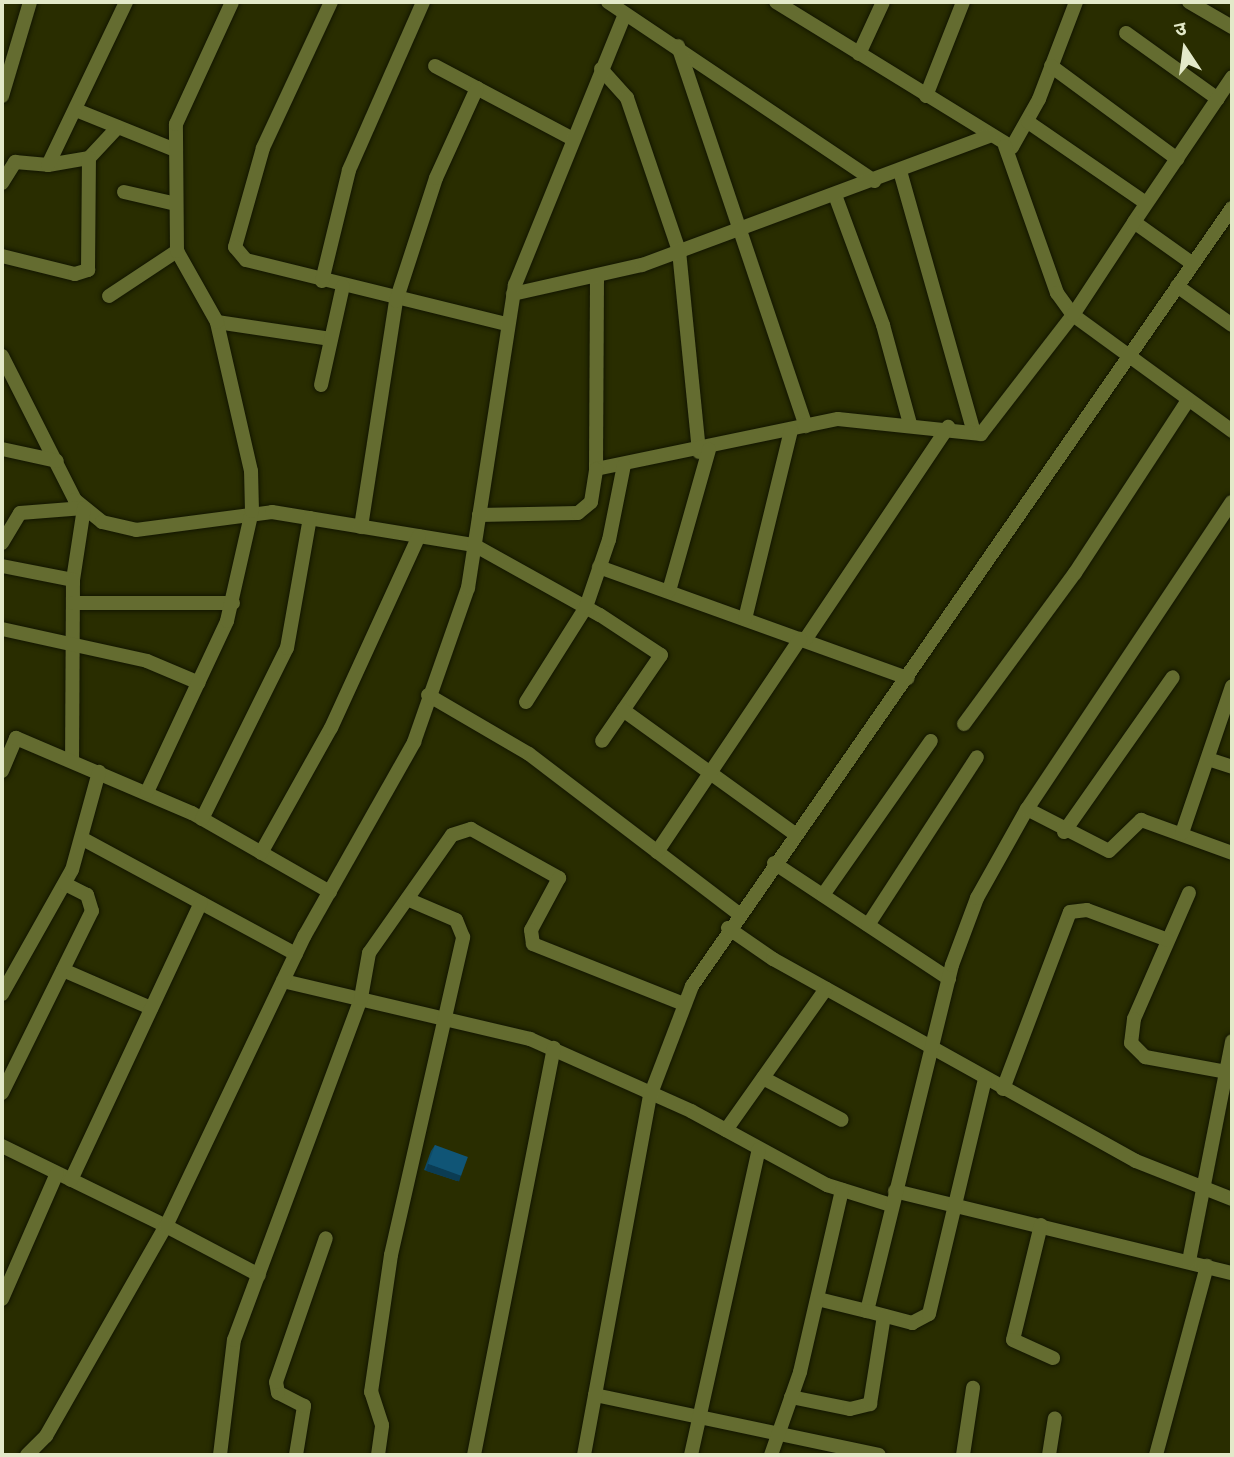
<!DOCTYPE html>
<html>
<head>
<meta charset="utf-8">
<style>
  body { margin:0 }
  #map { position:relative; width:1234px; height:1457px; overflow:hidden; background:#292d00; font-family:"Open Sans","Noto Sans Devanagari",sans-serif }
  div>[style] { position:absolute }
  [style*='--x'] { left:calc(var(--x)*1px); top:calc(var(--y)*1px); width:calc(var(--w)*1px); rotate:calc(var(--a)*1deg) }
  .roads { filter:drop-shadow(0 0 2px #121500) drop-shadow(0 0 2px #121500) }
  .minor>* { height:14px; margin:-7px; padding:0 7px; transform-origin:7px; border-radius:7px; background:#646c30 }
  .wall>* { inset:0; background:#0e4965 }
  .shaded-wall>* { inset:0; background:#0b3c53; transform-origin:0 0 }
  .building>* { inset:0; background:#105576; transform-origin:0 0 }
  span { translate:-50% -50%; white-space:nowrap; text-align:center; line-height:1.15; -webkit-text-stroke:5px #292d00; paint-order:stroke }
  .frame { position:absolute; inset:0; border:4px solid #e3e9c9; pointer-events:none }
  .north { position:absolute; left:1150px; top:14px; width:70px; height:70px; -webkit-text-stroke:5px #292d00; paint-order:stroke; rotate:347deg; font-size:19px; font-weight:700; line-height:28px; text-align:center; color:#e3e9c9 }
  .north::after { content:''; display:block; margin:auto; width:24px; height:32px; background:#e3e9c9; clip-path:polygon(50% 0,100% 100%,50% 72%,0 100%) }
</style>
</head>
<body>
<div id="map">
  <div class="roads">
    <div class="minor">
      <div style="--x:331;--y:2;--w:161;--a:115"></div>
      <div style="--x:263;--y:148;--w:103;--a:105.8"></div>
      <div style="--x:235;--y:247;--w:17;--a:50"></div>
      <div style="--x:246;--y:260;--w:268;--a:13.8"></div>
      <div style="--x:608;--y:2;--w:321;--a:33.9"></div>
      <div style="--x:776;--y:2;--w:277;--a:31.6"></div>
      <div style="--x:1012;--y:147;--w:55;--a:-60.6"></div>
      <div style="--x:1039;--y:99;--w:104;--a:-69.1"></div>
      <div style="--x:1189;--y:2;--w:50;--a:30.2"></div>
      <div style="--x:1126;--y:33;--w:113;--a:35.7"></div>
      <div style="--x:678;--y:46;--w:401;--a:71.4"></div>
      <div style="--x:859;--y:54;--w:57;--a:-65.2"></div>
      <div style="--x:435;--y:66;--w:156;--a:27.9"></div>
      <div style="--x:1051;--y:66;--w:157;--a:36.4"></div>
      <div style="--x:601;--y:69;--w:39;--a:48"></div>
      <div style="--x:627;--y:98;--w:162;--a:71.2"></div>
      <div style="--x:679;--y:251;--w:202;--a:84.3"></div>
      <div style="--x:2;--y:96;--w:98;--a:-73.4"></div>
      <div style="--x:926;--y:96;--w:101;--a:-68.5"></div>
      <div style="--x:76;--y:110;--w:107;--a:22"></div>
      <div style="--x:1028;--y:122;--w:143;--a:34.5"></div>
      <div style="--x:1005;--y:146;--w:156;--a:70.5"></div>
      <div style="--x:1057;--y:293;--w:27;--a:54"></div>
      <div style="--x:1073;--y:315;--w:197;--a:36.1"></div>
      <div style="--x:48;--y:165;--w:42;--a:-9.7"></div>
      <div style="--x:89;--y:158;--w:42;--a:-46.9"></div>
      <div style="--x:900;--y:171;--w:272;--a:74.2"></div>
      <div style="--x:2;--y:183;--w:25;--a:-58"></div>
      <div style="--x:15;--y:162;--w:33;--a:5"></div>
      <div style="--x:48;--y:165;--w:181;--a:-64.4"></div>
      <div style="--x:124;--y:192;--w:53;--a:13"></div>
      <div style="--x:835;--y:195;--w:139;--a:69.7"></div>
      <div style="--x:883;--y:325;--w:103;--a:74.7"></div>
      <div style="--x:2;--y:256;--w:75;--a:13.9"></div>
      <div style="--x:75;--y:274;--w:14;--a:-17"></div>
      <div style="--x:88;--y:270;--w:112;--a:-89.5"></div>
      <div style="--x:1193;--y:264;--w:72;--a:-144.6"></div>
      <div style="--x:1134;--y:222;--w:175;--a:-55.9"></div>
      <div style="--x:597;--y:278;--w:191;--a:90.3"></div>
      <div style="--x:596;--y:469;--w:247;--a:-11.7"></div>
      <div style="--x:838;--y:419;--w:144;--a:6"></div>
      <div style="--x:981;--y:434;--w:150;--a:-52.3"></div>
      <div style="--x:1073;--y:315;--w:111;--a:-56.7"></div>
      <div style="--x:322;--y:281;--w:114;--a:-76.3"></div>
      <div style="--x:349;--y:170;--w:184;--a:-66.2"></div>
      <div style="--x:1177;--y:286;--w:67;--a:35.3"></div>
      <div style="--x:513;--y:294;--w:132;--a:-12.7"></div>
      <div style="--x:642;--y:265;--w:370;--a:-20.4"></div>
      <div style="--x:109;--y:296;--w:82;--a:-33.5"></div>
      <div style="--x:217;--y:322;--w:115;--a:8.5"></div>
      <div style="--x:2;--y:356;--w:161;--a:63.1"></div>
      <div style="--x:75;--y:500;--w:35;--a:39"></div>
      <div style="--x:102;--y:522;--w:35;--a:13"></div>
      <div style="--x:136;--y:530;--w:137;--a:-7.5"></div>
      <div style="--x:272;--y:512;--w:205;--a:9.3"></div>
      <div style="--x:474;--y:545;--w:144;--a:29.1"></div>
      <div style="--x:600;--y:615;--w:73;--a:33.3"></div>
      <div style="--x:661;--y:655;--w:104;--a:124.5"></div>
      <div style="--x:321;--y:385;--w:101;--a:-77.5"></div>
      <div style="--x:2;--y:449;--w:56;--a:12.3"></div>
      <div style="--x:479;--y:515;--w:99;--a:-1.2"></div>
      <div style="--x:578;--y:513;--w:17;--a:-40"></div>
      <div style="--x:591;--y:502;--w:33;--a:-81"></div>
      <div style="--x:361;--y:527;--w:229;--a:-81.2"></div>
      <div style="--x:396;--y:301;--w:129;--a:-72"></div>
      <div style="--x:436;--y:178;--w:99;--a:-65.5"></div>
      <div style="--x:2;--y:543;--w:35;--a:-59"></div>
      <div style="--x:20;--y:513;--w:64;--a:-4.5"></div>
      <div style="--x:84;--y:508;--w:73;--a:98.7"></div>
      <div style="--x:2;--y:566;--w:72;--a:11.2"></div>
      <div style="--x:73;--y:580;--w:181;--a:90.3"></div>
      <div style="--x:599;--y:567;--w:328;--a:19.8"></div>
      <div style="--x:669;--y:591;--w:147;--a:-74.2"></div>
      <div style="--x:73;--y:603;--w:160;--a:0"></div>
      <div style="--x:745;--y:619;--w:195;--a:-76.3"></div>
      <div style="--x:2;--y:629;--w:148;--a:12.4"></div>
      <div style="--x:147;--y:661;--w:56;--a:22.9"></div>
      <div style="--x:805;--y:640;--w:257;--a:-56.1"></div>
      <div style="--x:428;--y:695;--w:117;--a:30.3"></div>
      <div style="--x:529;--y:754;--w:263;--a:37.3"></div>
      <div style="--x:526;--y:702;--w:112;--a:-57.7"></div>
      <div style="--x:586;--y:607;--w:71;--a:-71.1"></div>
      <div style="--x:609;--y:540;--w:76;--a:-78.7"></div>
      <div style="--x:623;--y:710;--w:212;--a:35.8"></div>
      <div style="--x:964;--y:724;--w:187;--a:-53.7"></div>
      <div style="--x:1075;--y:573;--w:204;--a:-56.8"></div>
      <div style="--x:1208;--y:759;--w:25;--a:18"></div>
      <div style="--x:2;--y:771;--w:36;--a:-67"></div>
      <div style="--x:16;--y:738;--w:191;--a:23.1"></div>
      <div style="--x:192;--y:813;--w:159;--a:29.8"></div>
      <div style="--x:147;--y:792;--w:189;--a:-64.9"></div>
      <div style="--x:227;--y:621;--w:113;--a:-77.2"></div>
      <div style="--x:252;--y:511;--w:40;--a:-91.4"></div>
      <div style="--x:251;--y:471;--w:153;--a:-102.9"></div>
      <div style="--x:217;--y:322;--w:81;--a:-119.4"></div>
      <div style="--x:177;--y:251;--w:127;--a:-90.5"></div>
      <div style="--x:176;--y:124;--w:134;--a:-65.3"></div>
      <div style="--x:1027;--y:809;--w:92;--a:27.1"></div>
      <div style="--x:1109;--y:851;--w:45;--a:-44.1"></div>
      <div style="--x:1141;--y:820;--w:97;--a:19.9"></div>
      <div style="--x:202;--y:819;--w:191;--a:-63.6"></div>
      <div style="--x:287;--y:648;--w:132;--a:-80"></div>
      <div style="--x:1064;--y:832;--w:189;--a:-54.9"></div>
      <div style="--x:1182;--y:833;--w:155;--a:-71.2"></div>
      <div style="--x:83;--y:839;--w:242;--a:28.4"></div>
      <div style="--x:657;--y:852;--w:257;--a:-56.1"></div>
      <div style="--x:261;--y:853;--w:143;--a:-60.8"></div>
      <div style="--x:331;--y:728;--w:211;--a:-65.4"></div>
      <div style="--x:774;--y:863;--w:210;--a:33.5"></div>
      <div style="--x:1189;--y:893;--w:137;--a:113.6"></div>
      <div style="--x:1134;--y:1019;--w:24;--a:97"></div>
      <div style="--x:1131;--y:1043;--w:20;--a:45"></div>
      <div style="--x:1145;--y:1057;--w:88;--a:10.4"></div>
      <div style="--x:823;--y:895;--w:188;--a:-55"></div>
      <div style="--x:868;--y:925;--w:200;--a:-57"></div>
      <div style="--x:728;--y:928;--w:55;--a:34.6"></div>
      <div style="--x:773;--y:959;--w:415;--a:29.1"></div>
      <div style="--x:1136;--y:1161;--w:103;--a:21.6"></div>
      <div style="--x:63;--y:970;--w:96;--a:23.4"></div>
      <div style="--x:283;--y:981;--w:254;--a:13.2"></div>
      <div style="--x:530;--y:1039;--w:176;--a:24.1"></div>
      <div style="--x:691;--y:1111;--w:155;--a:28.6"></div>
      <div style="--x:827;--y:1185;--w:67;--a:17.4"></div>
      <div style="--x:2;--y:994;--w:142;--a:-60.6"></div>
      <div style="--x:72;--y:870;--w:102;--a:-74.6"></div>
      <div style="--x:763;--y:1078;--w:89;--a:28"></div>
      <div style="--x:1003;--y:1089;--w:189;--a:-69.3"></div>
      <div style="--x:1070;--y:912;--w:17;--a:-7"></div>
      <div style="--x:1087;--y:910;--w:86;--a:20.3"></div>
      <div style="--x:2;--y:1093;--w:203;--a:-63.7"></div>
      <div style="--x:92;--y:911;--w:17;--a:-107"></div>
      <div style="--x:87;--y:895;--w:25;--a:-153"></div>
      <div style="--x:726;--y:1130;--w:173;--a:-54.7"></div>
      <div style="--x:2;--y:1146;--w:182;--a:26"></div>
      <div style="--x:166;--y:1226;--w:322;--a:-64.5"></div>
      <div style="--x:305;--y:935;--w:222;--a:-60.5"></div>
      <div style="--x:414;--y:742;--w:163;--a:-70.7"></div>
      <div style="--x:468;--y:588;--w:307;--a:-81.2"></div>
      <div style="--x:515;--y:285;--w:292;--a:-67.9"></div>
      <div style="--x:71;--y:1180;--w:306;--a:-64.9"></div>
      <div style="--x:895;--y:1191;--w:347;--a:13.7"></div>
      <div style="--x:1041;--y:1225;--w:118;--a:103.7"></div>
      <div style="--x:1013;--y:1340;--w:44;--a:24.2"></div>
      <div style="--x:1189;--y:1261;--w:224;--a:-78.9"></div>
      <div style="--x:2;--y:1299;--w:137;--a:-66.4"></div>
      <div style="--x:818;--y:1299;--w:50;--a:13.8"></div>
      <div style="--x:867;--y:1311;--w:356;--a:-76.2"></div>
      <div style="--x:952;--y:965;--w:72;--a:-69.5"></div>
      <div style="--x:977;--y:898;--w:102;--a:-60.7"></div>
      <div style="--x:1027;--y:809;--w:369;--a:-56.3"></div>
      <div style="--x:867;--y:1311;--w:47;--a:14.9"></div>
      <div style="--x:912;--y:1323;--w:19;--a:-28"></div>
      <div style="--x:929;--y:1314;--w:242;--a:-76.6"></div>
      <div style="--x:595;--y:1395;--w:290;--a:11.9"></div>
      <div style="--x:791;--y:1397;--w:60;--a:11.5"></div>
      <div style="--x:850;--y:1409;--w:21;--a:-14"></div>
      <div style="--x:870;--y:1404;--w:89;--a:-81"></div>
      <div style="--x:27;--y:1455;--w:27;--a:-45"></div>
      <div style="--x:46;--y:1436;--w:242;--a:-60.3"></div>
      <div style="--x:166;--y:1226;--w:105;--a:27.8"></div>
      <div style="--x:220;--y:1455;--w:116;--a:-83.1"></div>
      <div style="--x:234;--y:1340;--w:365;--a:-69.6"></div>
      <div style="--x:361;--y:998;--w:46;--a:-79.9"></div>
      <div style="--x:369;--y:953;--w:144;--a:-54.9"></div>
      <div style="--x:452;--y:835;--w:20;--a:-18"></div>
      <div style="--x:471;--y:829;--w:101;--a:29.1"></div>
      <div style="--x:559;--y:878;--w:59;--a:118.3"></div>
      <div style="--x:531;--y:930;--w:14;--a:82"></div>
      <div style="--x:533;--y:944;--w:162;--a:21.7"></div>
      <div style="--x:296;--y:1455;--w:50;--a:-80.7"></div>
      <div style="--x:304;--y:1406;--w:29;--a:-153"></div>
      <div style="--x:278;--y:1393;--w:11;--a:-100"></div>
      <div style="--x:276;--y:1382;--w:152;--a:-70.9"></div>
      <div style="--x:378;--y:1455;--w:30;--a:-82"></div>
      <div style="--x:382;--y:1425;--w:35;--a:-108"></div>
      <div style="--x:371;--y:1392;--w:138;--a:-81.7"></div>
      <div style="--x:391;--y:1255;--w:326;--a:-77.2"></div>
      <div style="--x:463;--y:937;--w:18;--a:-112"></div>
      <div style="--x:456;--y:920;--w:53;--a:-156.8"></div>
      <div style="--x:474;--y:1455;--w:415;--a:-78.9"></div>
      <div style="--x:584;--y:1455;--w:365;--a:-79.6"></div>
      <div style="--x:650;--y:1096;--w:118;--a:-69.1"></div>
      <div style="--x:692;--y:986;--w:947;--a:-55.24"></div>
      <div style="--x:691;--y:1455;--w:313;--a:-77.5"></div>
      <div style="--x:771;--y:1455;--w:88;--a:-70.7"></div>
      <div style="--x:800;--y:1372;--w:187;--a:-77"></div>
      <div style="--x:963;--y:1455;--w:68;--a:-81.5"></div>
      <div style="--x:1049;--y:1455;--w:37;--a:-81"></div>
      <div style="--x:1156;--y:1455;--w:196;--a:-74.9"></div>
    </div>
  </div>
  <div class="wall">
    <div style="clip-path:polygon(435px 1145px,461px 1175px,457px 1181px,424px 1170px,431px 1151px)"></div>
  </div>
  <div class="shaded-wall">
    <div style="left:428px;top:1164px;width:35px;height:7px;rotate:18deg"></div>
  </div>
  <div class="building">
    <div style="left:435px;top:1145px;width:35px;height:20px;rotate:20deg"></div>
  </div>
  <div class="frame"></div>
  <div class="north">उ</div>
</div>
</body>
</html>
